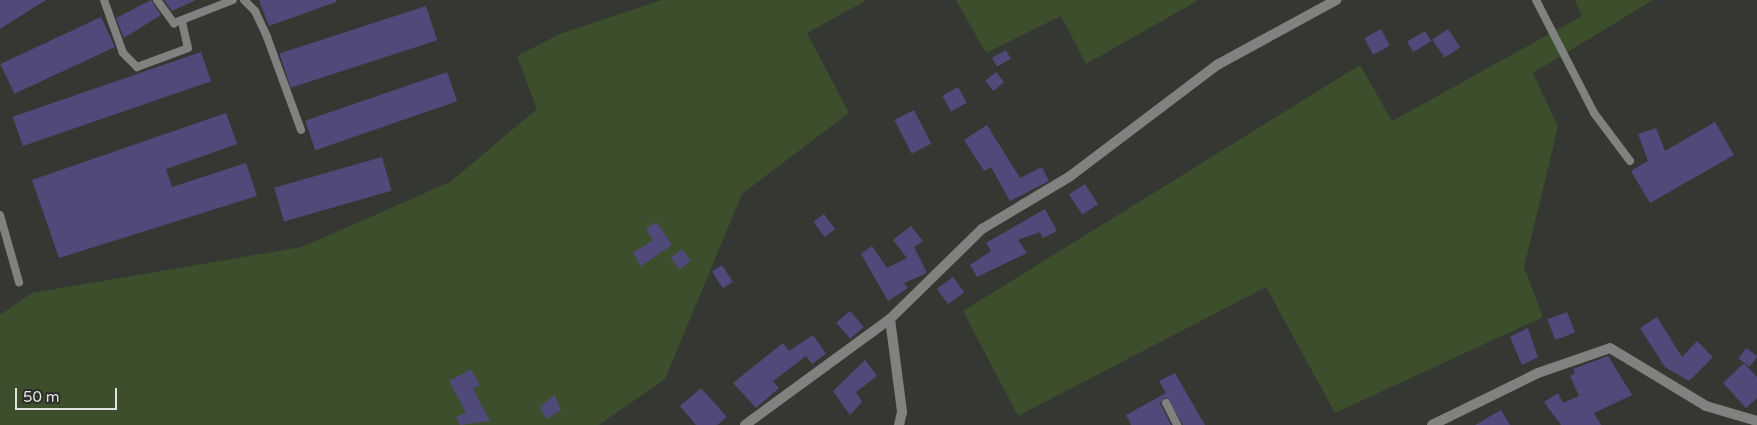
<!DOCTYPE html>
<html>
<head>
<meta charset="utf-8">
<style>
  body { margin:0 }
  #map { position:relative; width:1757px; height:425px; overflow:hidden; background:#353733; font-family:"Varela Round",sans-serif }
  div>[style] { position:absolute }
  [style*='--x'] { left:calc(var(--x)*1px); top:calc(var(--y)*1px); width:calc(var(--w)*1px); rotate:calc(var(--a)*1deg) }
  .green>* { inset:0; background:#3c4e2c }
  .building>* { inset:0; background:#504a7b; transform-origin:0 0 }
  .lane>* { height:8px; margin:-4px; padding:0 4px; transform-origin:4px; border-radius:4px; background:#80827f }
  .street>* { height:10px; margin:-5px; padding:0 5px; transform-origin:5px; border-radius:5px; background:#80827f }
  span { translate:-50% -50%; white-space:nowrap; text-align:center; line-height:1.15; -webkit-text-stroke:4px #2b2d29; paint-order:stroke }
  .scale { position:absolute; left:15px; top:388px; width:102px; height:22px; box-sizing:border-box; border:2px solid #e1e3e0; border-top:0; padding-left:6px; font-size:15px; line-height:18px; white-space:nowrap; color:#e1e3e0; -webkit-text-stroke:4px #2b2d29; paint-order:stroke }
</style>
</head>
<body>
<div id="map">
  <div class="green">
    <div style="clip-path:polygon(662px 0,867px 0,807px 33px,849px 113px,742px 194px,665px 379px,599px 425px,0 425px,0 315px,32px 293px,302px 247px,450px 182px,537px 109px,517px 56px,560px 34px)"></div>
    <div style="clip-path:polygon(956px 0,1199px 0,1086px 64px,1061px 16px,986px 53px)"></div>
    <div style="clip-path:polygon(1575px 0,1653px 0,1533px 73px,1558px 127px,1524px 267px,1543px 317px,1335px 413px,1266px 287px,1018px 416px,963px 311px,1360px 65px,1392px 121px,1582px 16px)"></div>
  </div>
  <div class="building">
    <div style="clip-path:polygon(0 0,46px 0,0 29px)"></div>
    <div style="clip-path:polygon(151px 0,161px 15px,124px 38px,116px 18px)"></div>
    <div style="clip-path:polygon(164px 0,196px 0,172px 11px)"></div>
    <div style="clip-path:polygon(259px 0,336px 0,336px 2px,269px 26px)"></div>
    <div style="left:426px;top:6px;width:36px;height:154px;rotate:72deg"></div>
    <div style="left:101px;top:17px;width:33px;height:111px;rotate:65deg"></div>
    <div style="left:1381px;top:29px;width:19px;height:19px;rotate:62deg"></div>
    <div style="left:1448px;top:29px;width:22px;height:19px;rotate:56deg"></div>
    <div style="left:1425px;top:31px;width:12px;height:21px;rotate:59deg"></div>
    <div style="left:1006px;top:50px;width:10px;height:16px;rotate:61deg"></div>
    <div style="left:201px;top:52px;width:31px;height:199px;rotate:71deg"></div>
    <div style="left:447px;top:72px;width:31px;height:150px;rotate:71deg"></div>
    <div style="left:996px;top:72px;width:13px;height:14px;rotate:51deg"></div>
    <div style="left:958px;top:87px;width:18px;height:18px;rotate:61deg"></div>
    <div style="left:914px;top:110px;width:38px;height:22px;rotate:63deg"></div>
    <div style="clip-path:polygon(226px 113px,237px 144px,166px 169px,172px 187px,246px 163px,257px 196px,59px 258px,32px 180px)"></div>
    <div style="clip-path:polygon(1715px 122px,1734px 155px,1650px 203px,1631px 171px,1648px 161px,1638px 134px,1656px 128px,1665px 151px)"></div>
    <div style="clip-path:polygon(987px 125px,1020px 178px,1042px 167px,1049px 181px,1010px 201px,991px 167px,984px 171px,964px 140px)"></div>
    <div style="left:382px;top:157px;width:35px;height:112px;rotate:74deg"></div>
    <div style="left:1085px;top:184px;width:24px;height:19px;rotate:57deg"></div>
    <div style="clip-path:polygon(1045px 209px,1057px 231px,1043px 238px,1040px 232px,1018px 240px,1027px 253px,977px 277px,970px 265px,991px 251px,986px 243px)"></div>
    <div style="left:824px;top:214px;width:19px;height:13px;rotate:54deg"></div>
    <div style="clip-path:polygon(656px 222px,672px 245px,641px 266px,633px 253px,653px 240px,646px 229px)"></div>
    <div style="clip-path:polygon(911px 226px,923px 241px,914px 247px,927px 273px,904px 283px,908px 288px,888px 301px,861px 254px,872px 246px,887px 268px,907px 258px,893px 240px)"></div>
    <div style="left:682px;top:249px;width:15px;height:14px;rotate:53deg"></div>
    <div style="left:722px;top:265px;width:20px;height:12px;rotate:57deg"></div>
    <div style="left:953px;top:277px;width:19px;height:20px;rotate:54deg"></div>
    <div style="left:850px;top:311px;width:21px;height:18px;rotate:49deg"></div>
    <div style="left:1567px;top:312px;width:22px;height:21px;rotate:69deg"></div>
    <div style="clip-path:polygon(1657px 317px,1682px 357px,1697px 341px,1713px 357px,1689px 381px,1665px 367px,1640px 328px)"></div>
    <div style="clip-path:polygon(1528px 328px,1538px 357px,1522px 365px,1510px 337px)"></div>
    <div style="clip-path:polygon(813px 335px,826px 354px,812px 364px,806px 356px,773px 381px,779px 388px,756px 408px,733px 383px,783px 343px,789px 351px)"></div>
    <div style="left:1746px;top:348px;width:14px;height:13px;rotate:36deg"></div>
    <div style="clip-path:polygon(1608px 356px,1632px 395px,1594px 413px,1601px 425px,1561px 425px,1544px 402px,1558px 393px,1563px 403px,1579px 396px,1570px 376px,1575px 373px,1573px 369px)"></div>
    <div style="clip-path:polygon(865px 360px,877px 376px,856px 392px,862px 402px,850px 415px,833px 391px)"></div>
    <div style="clip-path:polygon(1744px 363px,1757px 377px,1757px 398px,1746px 408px,1723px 383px)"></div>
    <div style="clip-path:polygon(471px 369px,480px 385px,473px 389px,490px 421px,460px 425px,456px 417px,466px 412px,449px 381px)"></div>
    <div style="clip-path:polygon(1175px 373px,1205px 425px,1183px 425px,1166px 397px,1160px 403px,1171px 425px,1131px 425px,1126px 415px,1166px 393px,1159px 381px)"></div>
    <div style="clip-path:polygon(701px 388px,727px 417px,717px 425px,696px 425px,680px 406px)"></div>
    <div style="clip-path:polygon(555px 395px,561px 410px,546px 419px,540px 407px)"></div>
    <div style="clip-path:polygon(1501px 410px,1510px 425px,1475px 425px)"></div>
  </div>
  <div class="lane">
    <div style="--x:104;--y:0;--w:56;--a:70.3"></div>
    <div style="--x:123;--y:53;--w:20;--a:45"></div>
    <div style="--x:137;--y:67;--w:54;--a:-20.4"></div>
    <div style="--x:188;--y:48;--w:26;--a:-103"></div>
    <div style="--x:157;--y:0;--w:29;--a:54"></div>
    <div style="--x:174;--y:23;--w:63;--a:-21.3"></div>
    <div style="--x:244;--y:0;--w:16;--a:45"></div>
    <div style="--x:255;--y:11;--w:29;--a:65"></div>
    <div style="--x:267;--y:37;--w:99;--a:69.9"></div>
    <div style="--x:1536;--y:0;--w:127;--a:62.8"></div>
    <div style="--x:1594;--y:113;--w:60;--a:53.1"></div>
    <div style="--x:0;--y:215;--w:70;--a:74.2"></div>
    <div style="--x:1166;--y:403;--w:25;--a:63"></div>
  </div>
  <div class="street">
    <div style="--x:890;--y:319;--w:94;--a:82.6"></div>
    <div style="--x:902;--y:412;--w:13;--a:103"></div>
    <div style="--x:745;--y:425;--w:180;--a:-36.2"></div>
    <div style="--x:890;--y:319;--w:129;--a:-44.4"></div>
    <div style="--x:982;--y:229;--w:101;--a:-30.9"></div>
    <div style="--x:1069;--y:177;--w:186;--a:-37.1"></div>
    <div style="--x:1217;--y:65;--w:136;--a:-28.6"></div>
    <div style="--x:1432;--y:425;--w:118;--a:-26.1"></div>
    <div style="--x:1538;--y:373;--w:76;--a:-19.1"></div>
    <div style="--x:1610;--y:348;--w:112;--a:31.1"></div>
    <div style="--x:1706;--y:406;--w:53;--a:16.4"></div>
  </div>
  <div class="scale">50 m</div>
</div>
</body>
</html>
